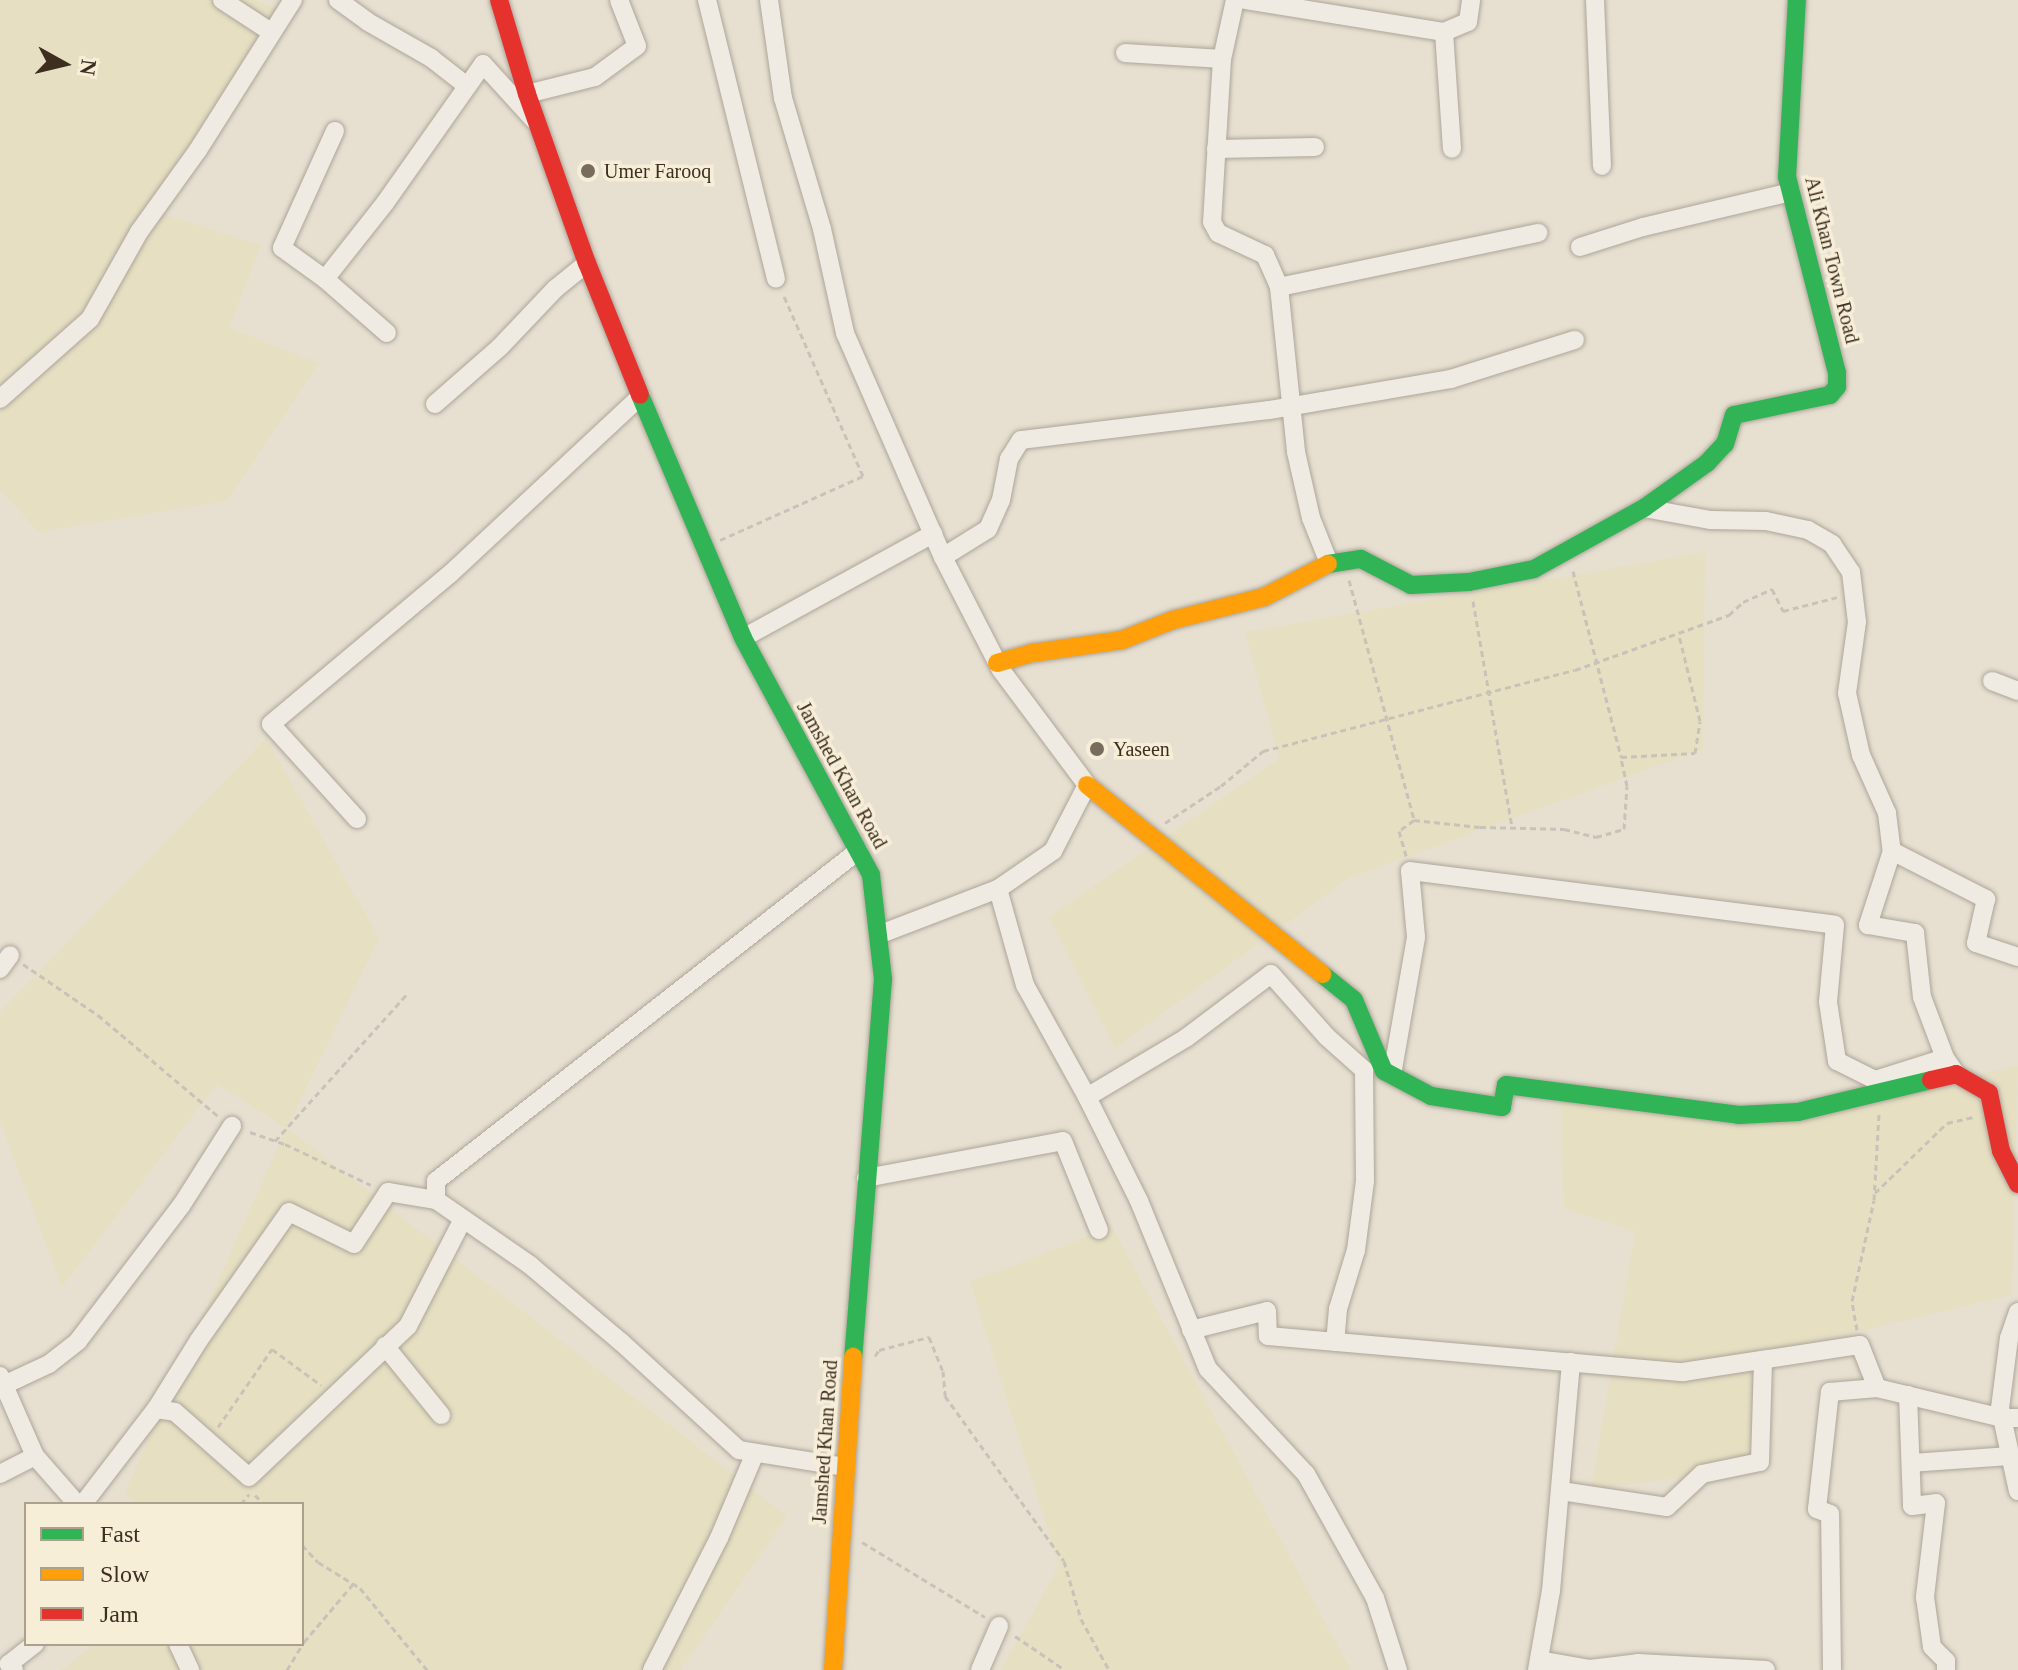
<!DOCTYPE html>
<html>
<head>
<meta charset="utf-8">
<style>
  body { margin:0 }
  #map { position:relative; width:2018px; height:1670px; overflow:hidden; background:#e7e0d1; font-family:Georgia,serif }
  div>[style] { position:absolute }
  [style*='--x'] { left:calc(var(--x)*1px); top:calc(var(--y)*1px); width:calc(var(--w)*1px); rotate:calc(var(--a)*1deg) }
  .farmland>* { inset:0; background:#e6dfc2 }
  .path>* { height:3px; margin-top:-1.5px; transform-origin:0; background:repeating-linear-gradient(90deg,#c8c2b9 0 6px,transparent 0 10px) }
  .roads { filter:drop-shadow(0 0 2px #ada599) drop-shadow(0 0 2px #ada599) }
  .street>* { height:18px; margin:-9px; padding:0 9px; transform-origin:9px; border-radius:9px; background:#efebe3 }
  .fast>* { height:18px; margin:-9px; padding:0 9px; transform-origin:9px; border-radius:9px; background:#30b455 }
  .slow>* { height:18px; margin:-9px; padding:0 9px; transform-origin:9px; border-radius:9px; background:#ff9f0a }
  .jam>* { height:18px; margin:-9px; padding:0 9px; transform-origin:9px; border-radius:9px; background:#e5322d }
  .dots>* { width:22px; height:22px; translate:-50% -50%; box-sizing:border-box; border:4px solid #f7eed8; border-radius:50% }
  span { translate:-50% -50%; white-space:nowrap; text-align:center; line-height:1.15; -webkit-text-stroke:7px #f7eed8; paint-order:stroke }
  .poi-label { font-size:20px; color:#3d2e20 }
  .left { translate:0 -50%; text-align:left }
  .street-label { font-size:20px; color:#3d2e20 }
  .legend { position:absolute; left:24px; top:1502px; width:280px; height:144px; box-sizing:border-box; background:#f7eed8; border:2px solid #ada18e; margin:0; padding:10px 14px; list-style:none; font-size:24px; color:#3d2e20 }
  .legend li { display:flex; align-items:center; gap:16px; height:40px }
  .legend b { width:40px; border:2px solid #ada18e }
  .north { position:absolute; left:24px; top:24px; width:80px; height:80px; -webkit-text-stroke:6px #f7eed8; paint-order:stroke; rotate:98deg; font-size:22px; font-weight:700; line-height:32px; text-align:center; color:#3d2e20 }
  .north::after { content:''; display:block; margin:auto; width:28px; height:36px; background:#3d2e20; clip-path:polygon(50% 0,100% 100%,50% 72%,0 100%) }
</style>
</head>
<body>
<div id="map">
  <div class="farmland">
    <div style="clip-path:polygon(0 0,254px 0,285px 12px,162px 214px,261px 245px,229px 328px,319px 363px,227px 501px,39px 532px,0 490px)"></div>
    <div style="clip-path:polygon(1705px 552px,1703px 749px,1349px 878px,1115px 1048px,1049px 917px,1279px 759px,1245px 632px)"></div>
    <div style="clip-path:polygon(266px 738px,379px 938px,287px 1128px,787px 1516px,681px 1670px,61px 1670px,95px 1644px,302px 1644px,302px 1504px,135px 1504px,125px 1492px,286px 1128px,217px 1084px,62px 1287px,0 1122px,0 1012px)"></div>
    <div style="clip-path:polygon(2018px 1065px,2012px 1295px,1768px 1353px,1752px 1467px,1591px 1490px,1635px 1231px,1564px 1209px,1560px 1093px,1825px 1113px)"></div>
    <div style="clip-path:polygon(1112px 1227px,1351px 1670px,1001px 1670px,1059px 1566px,970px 1282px)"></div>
  </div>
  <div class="path">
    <div style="--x:720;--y:540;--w:157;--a:-24.1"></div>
    <div style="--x:863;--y:476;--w:199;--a:-113.7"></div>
    <div style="--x:1573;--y:571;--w:192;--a:75.5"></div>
    <div style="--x:1349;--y:580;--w:249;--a:74.8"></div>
    <div style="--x:1414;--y:820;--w:19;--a:144"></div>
    <div style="--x:1399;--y:831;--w:26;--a:74"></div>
    <div style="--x:1473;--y:601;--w:228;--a:80.2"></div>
    <div style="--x:1414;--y:820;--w:66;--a:6.1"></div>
    <div style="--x:1480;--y:827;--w:84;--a:1.4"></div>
    <div style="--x:1564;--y:829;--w:33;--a:14"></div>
    <div style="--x:1596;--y:837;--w:29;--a:-16"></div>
    <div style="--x:1624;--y:829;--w:43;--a:-86"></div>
    <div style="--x:1627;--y:786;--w:30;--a:-102"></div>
    <div style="--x:1621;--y:757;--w:74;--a:-3.1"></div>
    <div style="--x:1695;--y:753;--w:32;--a:-81"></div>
    <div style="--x:1700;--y:721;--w:89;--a:-103.7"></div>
    <div style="--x:1165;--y:823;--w:67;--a:-33.5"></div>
    <div style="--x:1221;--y:786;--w:55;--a:-39.8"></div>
    <div style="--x:1263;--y:751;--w:322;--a:-14.6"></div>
    <div style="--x:1575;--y:670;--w:164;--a:-19.7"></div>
    <div style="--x:1729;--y:615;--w:19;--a:-43"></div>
    <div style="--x:1743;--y:602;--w:32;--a:-24"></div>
    <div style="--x:1772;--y:589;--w:25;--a:63"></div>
    <div style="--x:1783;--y:611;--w:57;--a:-14.3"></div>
    <div style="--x:23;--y:964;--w:91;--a:34.2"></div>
    <div style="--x:98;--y:1015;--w:157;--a:40.1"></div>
    <div style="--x:250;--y:1132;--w:37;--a:19"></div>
    <div style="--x:285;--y:1144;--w:95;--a:25.5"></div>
    <div style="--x:275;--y:1141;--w:199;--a:-48.1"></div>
    <div style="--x:1875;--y:1193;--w:100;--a:-44.2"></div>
    <div style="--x:1947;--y:1123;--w:28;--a:-13"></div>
    <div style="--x:1857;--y:1330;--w:29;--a:-100"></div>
    <div style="--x:1852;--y:1301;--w:103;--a:-77.7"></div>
    <div style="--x:1874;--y:1200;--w:88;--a:-86.7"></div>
    <div style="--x:875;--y:1356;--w:7;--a:-56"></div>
    <div style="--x:879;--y:1350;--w:52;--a:-14.6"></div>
    <div style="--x:929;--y:1337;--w:37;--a:68"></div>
    <div style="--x:943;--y:1371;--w:25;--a:85"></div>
    <div style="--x:945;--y:1396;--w:203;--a:54.2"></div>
    <div style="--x:1064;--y:1561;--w:60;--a:73.7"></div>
    <div style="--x:1081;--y:1619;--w:58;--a:61.2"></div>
    <div style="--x:218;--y:1427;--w:95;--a:-55.3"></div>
    <div style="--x:272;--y:1349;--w:61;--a:36.3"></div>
    <div style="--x:255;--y:1495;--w:13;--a:45"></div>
    <div style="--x:241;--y:1504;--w:13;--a:-51"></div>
    <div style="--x:862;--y:1542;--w:144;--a:31.4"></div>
    <div style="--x:302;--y:1545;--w:23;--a:47"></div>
    <div style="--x:318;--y:1562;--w:49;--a:31.8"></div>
    <div style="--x:360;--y:1588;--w:106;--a:50.7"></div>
    <div style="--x:1015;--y:1636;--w:60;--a:34.2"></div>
    <div style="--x:287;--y:1670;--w:33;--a:-59"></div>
    <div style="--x:304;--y:1642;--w:76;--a:-49.8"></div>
  </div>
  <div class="roads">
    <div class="street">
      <div style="--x:222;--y:0;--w:59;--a:33.1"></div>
      <div style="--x:338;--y:0;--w:37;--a:36"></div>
      <div style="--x:368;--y:22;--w:73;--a:29.7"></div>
      <div style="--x:431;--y:58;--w:46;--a:37.9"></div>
      <div style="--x:707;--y:0;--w:287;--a:76.1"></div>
      <div style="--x:769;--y:0;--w:99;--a:81.9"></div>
      <div style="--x:783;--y:98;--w:137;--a:73.4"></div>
      <div style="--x:822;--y:229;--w:107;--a:77.5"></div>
      <div style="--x:845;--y:333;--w:244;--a:66.4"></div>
      <div style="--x:1235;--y:0;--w:60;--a:102.4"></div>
      <div style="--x:1222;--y:59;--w:163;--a:93.5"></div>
      <div style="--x:1212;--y:222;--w:13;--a:61"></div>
      <div style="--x:1218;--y:233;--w:52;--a:25.1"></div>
      <div style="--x:1265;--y:255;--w:35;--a:66"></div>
      <div style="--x:1279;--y:287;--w:166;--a:84.1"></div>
      <div style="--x:1296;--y:452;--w:68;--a:77.2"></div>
      <div style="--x:1311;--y:518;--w:48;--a:68.2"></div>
      <div style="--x:1246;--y:0;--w:201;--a:9.2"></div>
      <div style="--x:1444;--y:32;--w:26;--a:-23"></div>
      <div style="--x:1468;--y:22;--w:22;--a:-82"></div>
      <div style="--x:1595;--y:0;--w:166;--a:87.6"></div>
      <div style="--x:1444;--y:32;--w:117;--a:86.1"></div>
      <div style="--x:1125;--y:53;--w:97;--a:3.5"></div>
      <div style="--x:527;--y:94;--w:70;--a:-14"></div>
      <div style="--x:595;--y:77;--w:52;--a:-36.4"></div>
      <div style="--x:637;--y:46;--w:49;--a:-111.4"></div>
      <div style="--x:335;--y:131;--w:128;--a:114.4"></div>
      <div style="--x:282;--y:248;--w:53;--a:35.8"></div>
      <div style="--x:325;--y:279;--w:82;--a:41.1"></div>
      <div style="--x:1216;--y:149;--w:99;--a:-1.2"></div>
      <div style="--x:1580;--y:247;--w:66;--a:-17.6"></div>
      <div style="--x:1643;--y:227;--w:152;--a:-13.3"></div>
      <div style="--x:325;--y:279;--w:97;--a:-51.7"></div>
      <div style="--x:385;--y:203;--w:170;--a:-54.8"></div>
      <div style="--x:483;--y:64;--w:76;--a:47.7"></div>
      <div style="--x:1279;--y:287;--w:265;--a:-11.8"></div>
      <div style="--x:0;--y:399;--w:120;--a:-41.6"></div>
      <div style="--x:90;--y:319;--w:100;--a:-60.6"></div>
      <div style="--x:139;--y:232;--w:101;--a:-54.3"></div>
      <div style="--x:198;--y:150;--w:178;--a:-57.7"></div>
      <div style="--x:435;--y:404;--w:86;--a:-41.2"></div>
      <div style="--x:500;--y:347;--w:80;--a:-46.5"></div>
      <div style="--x:555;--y:289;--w:41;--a:-39.1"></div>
      <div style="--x:1644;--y:508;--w:68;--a:10.2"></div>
      <div style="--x:1711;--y:520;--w:55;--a:1"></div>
      <div style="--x:1766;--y:521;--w:43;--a:12.1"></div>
      <div style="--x:1808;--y:530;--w:28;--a:30"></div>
      <div style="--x:1832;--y:544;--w:34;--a:56"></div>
      <div style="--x:1851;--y:572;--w:50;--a:83.2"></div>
      <div style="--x:1857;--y:622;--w:72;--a:98"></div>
      <div style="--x:1847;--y:693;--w:64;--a:77.3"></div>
      <div style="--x:1861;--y:755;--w:64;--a:65.9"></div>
      <div style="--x:1887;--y:813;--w:38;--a:83"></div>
      <div style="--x:1892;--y:851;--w:106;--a:27.1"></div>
      <div style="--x:1986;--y:899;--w:45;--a:102.8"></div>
      <div style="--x:1976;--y:943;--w:44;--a:18.4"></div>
      <div style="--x:743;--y:638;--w:217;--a:-28.7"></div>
      <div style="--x:1992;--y:681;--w:28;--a:21"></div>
      <div style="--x:357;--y:819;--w:128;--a:-132.2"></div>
      <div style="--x:271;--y:724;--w:234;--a:-40"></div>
      <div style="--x:450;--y:574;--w:261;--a:-43"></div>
      <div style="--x:1892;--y:851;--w:78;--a:108"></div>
      <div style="--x:1868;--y:925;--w:48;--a:9.7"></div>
      <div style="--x:1915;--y:933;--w:64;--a:83.8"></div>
      <div style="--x:1922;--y:997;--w:65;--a:69.3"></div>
      <div style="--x:998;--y:889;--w:100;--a:74.3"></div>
      <div style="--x:1025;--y:985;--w:128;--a:61"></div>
      <div style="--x:1087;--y:1097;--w:116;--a:63.4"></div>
      <div style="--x:1139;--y:1201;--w:182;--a:67.7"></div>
      <div style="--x:1208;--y:1369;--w:144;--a:47"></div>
      <div style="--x:1306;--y:1474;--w:142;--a:60.9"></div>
      <div style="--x:1375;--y:1598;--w:76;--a:72.3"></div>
      <div style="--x:878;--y:935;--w:129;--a:-21"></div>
      <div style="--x:998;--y:889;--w:67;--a:-34.6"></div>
      <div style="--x:1053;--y:851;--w:74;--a:-62.7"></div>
      <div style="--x:1087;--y:785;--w:144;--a:-126.8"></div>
      <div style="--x:1001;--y:670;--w:127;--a:-117.2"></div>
      <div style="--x:943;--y:557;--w:53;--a:-31.9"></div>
      <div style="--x:988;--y:529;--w:32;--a:-66"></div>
      <div style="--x:1001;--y:500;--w:42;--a:-79"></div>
      <div style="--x:1009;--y:459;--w:22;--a:-58"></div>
      <div style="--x:1021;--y:440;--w:250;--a:-6.9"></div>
      <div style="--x:1269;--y:410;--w:185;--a:-9.7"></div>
      <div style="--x:1451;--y:379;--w:130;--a:-17.5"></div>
      <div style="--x:0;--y:969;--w:17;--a:-54"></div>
      <div style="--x:1392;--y:1075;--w:140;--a:-80.1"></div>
      <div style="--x:1416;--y:937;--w:66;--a:-95.2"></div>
      <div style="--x:1410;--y:871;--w:428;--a:7.2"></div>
      <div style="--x:1835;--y:925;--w:77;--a:95.2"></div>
      <div style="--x:1828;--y:1002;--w:60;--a:81.3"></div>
      <div style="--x:1837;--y:1061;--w:42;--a:26.6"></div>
      <div style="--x:1875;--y:1080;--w:73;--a:-17.4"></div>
      <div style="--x:1945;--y:1058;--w:19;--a:55"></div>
      <div style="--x:1087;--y:1097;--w:115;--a:-30.8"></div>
      <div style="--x:1186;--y:1038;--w:106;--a:-37"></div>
      <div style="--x:1271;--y:974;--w:84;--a:48.4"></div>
      <div style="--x:1327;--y:1037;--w:50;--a:41.7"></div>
      <div style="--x:1364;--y:1070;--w:111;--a:89.5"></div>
      <div style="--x:1365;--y:1181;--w:70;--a:97.4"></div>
      <div style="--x:1356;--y:1250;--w:62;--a:107"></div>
      <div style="--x:1338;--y:1309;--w:33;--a:95"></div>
      <div style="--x:866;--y:1178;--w:200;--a:-10.6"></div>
      <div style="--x:1063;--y:1141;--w:96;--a:68"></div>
      <div style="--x:2018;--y:1312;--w:28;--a:109"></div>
      <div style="--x:2009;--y:1338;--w:71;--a:97.3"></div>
      <div style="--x:2000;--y:1408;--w:85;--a:77.8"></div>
      <div style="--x:1191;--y:1330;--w:78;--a:-14"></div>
      <div style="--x:1267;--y:1311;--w:25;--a:88"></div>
      <div style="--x:1268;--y:1336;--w:417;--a:5"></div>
      <div style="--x:1683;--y:1372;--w:179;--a:-8.7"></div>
      <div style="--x:1860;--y:1345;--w:46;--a:68.4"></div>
      <div style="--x:1877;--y:1388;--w:129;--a:13.5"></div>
      <div style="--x:2002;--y:1418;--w:16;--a:0"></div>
      <div style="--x:385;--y:1346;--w:89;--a:50.9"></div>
      <div style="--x:0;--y:1376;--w:87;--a:66.4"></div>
      <div style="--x:35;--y:1456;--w:64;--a:48.8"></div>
      <div style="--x:4;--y:1385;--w:50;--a:-25"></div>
      <div style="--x:49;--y:1364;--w:37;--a:-38"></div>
      <div style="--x:78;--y:1341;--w:170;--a:-52.7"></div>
      <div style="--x:181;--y:1206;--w:95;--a:-57.5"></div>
      <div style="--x:1908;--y:1395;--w:111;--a:87.9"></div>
      <div style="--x:1912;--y:1506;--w:24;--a:-7"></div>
      <div style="--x:1936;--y:1503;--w:95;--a:96.7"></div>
      <div style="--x:1925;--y:1597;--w:50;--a:82"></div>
      <div style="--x:1932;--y:1647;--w:20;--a:45"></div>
      <div style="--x:1946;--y:1661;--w:9;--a:90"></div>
      <div style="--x:156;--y:1409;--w:81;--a:-58.1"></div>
      <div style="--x:199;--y:1340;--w:156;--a:-54.9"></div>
      <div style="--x:289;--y:1212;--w:72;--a:26.2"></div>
      <div style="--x:354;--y:1244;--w:62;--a:-56.8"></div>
      <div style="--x:388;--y:1192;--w:49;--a:9.5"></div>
      <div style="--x:1911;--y:1463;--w:97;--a:-4.1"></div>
      <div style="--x:845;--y:1467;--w:107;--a:-170.9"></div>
      <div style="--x:739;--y:1450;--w:160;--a:-137.5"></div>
      <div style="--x:621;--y:1342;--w:119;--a:-139.8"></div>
      <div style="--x:530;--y:1265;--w:114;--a:-145.3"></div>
      <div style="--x:436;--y:1200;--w:19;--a:-90"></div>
      <div style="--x:436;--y:1181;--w:536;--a:-38.03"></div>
      <div style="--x:0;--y:1474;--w:39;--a:-27"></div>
      <div style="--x:1561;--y:1491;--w:107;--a:8.6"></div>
      <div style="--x:1667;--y:1507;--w:48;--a:-43.3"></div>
      <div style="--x:1702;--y:1474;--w:59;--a:-11.7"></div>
      <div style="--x:1760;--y:1462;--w:102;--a:-88.3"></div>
      <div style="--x:83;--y:1504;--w:120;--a:-52.5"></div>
      <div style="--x:156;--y:1409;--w:19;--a:9"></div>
      <div style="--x:175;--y:1412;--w:98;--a:41.3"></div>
      <div style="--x:249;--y:1477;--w:219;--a:-43.5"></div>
      <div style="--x:408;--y:1326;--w:120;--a:-62.8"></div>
      <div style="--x:178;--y:1644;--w:29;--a:65"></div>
      <div style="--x:1539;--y:1660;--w:52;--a:10"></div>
      <div style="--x:1590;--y:1669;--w:48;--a:-7.1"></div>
      <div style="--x:1638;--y:1663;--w:128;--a:3.1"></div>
      <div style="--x:14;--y:1670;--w:8;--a:-130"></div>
      <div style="--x:9;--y:1664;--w:33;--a:-38"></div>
      <div style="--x:652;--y:1670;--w:148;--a:-63.1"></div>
      <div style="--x:719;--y:1538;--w:92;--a:-67"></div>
      <div style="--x:980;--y:1670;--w:48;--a:-66.6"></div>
      <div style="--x:1537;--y:1670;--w:80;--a:-80"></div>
      <div style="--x:1551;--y:1591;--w:230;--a:-85"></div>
      <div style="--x:1832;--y:1670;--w:156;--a:-90.7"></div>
      <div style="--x:1830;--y:1514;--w:14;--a:-159"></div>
      <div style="--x:1817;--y:1509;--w:118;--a:-83.7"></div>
      <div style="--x:1830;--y:1392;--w:47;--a:-4.9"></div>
    </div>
    <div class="fast">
      <div style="--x:640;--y:395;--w:264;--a:67"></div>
      <div style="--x:743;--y:638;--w:269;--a:61.6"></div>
      <div style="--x:871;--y:875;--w:105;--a:83.4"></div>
      <div style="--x:883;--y:979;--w:379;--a:94.5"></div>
      <div style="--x:1328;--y:564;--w:33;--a:-9"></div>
      <div style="--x:1361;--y:559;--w:56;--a:27.5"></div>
      <div style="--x:1411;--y:585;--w:58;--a:-3"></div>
      <div style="--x:1469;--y:582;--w:66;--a:-11.3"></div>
      <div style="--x:1534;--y:569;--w:126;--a:-29"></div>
      <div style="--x:1644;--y:508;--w:77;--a:-35.5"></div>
      <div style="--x:1707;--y:463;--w:26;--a:-47"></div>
      <div style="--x:1725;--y:444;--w:30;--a:-73"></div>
      <div style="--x:1734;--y:415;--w:98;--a:-11.8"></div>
      <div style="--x:1830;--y:395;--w:11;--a:-49"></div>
      <div style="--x:1837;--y:387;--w:14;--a:-90"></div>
      <div style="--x:1837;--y:373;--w:202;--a:-104.3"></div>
      <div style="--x:1787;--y:177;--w:177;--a:-86.8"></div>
      <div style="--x:1322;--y:974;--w:41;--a:39.1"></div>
      <div style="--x:1354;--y:1000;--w:77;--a:67.1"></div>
      <div style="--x:1384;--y:1071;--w:53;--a:28"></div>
      <div style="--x:1431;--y:1096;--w:72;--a:8.8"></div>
      <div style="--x:1502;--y:1107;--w:22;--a:-80"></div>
      <div style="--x:1506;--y:1085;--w:235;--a:7.3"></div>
      <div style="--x:1739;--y:1115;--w:59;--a:-2.9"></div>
      <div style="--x:1798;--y:1112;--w:137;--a:-13.5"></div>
    </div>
    <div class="slow">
      <div style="--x:997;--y:663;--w:37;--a:-16"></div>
      <div style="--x:1033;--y:653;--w:90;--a:-8.3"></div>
      <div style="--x:1122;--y:640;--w:55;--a:-21.4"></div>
      <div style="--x:1173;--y:620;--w:94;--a:-14.2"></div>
      <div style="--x:1264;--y:597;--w:72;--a:-27.3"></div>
      <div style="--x:1087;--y:785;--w:302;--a:38.8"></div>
      <div style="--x:833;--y:1670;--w:314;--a:-86.3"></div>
    </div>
    <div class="jam">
      <div style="--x:499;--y:0;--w:98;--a:73.4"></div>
      <div style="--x:527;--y:94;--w:179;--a:70.5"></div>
      <div style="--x:587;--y:263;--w:142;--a:68.1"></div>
      <div style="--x:1931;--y:1080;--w:26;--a:-13"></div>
      <div style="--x:1956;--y:1074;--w:38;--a:30"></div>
      <div style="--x:1989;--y:1093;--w:59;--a:78.3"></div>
      <div style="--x:2001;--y:1151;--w:37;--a:63"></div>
    </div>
  </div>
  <div class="dots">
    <div style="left:588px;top:171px;background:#786c5e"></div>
    <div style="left:1097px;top:749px;background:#786c5e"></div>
  </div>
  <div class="poi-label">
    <span class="left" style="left:604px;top:171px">Umer Farooq</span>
    <span class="left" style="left:1113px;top:749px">Yaseen</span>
  </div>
  <div class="street-label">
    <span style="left:1832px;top:260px;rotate:76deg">Ali Khan Town Road</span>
    <span style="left:842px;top:775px;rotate:61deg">Jamshed Khan Road</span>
    <span style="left:825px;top:1442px;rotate:-86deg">Jamshed Khan Road</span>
  </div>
  <ul class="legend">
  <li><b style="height:10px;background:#30b455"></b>Fast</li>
  <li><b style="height:10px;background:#ff9f0a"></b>Slow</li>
  <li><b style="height:10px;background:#e5322d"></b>Jam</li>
  </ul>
  <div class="north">N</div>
</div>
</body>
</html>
